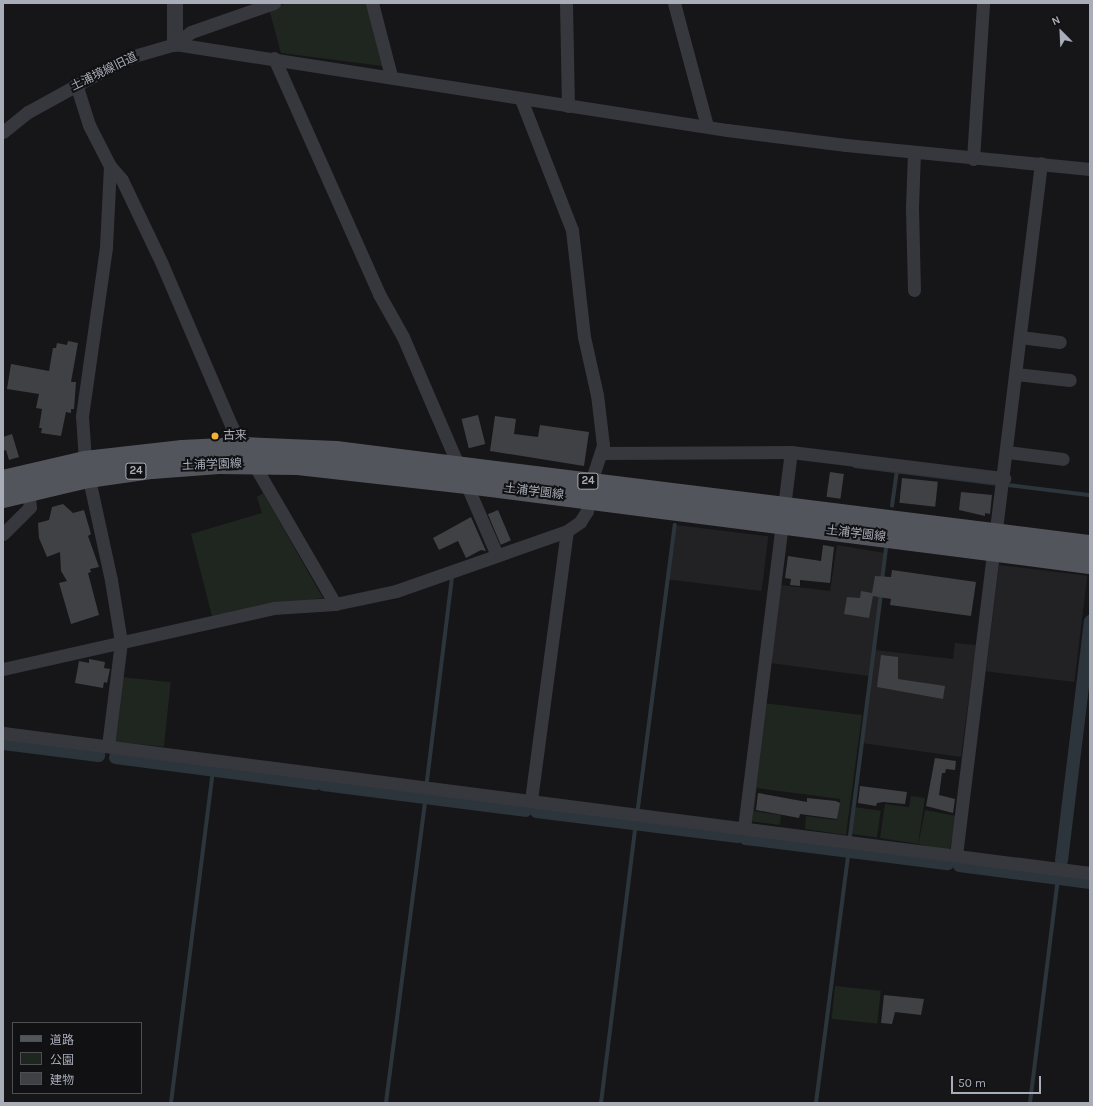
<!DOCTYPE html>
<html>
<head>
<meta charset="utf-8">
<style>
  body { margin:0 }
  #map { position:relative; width:1093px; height:1106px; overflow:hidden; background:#161618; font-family:Karla,"Noto Sans JP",sans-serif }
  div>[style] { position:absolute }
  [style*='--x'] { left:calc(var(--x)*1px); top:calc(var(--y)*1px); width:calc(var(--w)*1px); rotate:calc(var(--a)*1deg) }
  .built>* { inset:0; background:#222225; transform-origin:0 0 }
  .green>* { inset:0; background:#1e261f; transform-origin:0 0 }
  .stream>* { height:3.5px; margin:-1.75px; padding:0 1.75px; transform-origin:1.75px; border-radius:1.75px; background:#2c353c }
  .canal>* { height:13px; margin:-6.5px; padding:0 6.5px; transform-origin:6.5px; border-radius:6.5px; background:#2c353c }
  .building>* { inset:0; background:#404145; transform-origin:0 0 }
  .minor>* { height:13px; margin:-6.5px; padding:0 6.5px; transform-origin:6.5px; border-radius:6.5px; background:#37383d }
  .tertiary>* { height:16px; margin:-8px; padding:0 8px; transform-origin:8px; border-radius:8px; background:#37383d }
  .primary>* { height:20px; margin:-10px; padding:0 10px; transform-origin:10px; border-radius:10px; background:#53555c }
  .dots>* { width:11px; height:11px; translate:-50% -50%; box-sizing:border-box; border:2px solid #111113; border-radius:50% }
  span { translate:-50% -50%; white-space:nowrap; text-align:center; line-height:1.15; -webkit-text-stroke:4px #111113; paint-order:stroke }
  .shield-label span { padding:1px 3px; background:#111113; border:1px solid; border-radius:3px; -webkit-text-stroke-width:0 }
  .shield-label { font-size:11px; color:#a8adb8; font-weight:700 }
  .street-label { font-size:12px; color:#a8adb8 }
  .poi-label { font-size:12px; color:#a8adb8 }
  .left { translate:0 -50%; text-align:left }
  .frame { position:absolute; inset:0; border:4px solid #a8adb8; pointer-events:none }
  .legend { position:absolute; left:12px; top:1022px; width:130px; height:72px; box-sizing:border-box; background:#111113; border:1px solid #4d4f55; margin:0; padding:5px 7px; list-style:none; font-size:12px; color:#a8adb8 }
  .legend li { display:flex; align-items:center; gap:8px; height:20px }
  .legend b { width:20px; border:1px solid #4d4f55 }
  .north { position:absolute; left:1041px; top:12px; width:40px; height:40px; -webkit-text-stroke:3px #111113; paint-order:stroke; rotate:336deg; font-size:11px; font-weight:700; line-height:16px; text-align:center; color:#a8adb8 }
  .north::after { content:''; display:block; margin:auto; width:14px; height:18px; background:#a8adb8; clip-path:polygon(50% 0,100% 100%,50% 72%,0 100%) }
  .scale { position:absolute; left:951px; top:1076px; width:90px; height:18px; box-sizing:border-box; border:2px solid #a8adb8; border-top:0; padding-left:5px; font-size:12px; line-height:14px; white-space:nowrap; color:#a8adb8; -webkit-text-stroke:3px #111113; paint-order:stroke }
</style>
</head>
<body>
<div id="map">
  <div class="built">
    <div style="left:676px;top:525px;width:93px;height:55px;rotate:7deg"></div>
    <div style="clip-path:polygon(837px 545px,885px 553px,869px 676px,770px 663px,781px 585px,830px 591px)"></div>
    <div style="left:999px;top:565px;width:89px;height:107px;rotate:7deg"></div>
    <div style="clip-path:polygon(955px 643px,976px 645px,961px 757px,862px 743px,875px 650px,953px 659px)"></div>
  </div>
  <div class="green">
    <div style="clip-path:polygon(288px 3px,367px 3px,382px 66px,281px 53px,269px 9px)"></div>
    <div style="clip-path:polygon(263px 493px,323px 598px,212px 616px,191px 534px,262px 513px,257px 497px)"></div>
    <div style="left:121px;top:677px;width:50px;height:65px;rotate:6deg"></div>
    <div style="clip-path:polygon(763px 703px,862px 715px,846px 835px,805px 829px,806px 816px,837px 820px,840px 799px,757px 788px,754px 811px,781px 815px,780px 825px,748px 821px)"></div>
    <div style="clip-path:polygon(911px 796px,925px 798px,918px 844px,880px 838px,885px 804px,909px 807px)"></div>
    <div style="left:854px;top:807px;width:27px;height:27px;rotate:8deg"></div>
    <div style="left:925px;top:810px;width:32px;height:35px;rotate:11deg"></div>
    <div style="left:835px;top:986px;width:46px;height:33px;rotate:6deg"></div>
  </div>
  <div class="stream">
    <div style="--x:855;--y:466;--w:145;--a:7.1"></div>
    <div style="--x:1008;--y:485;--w:83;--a:7"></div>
    <div style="--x:892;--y:506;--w:34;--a:-82"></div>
    <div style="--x:882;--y:581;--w:32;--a:-83"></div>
    <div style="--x:427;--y:781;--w:205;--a:-83"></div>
    <div style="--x:638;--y:808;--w:285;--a:-82.6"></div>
    <div style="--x:850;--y:836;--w:245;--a:-82.7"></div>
    <div style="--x:171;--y:1103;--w:336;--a:-82.8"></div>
    <div style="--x:386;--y:1103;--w:310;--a:-82.6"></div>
    <div style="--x:601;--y:1103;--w:282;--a:-82.9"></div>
    <div style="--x:816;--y:1103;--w:255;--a:-82.6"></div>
    <div style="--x:1030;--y:1103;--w:227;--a:-82.9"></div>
  </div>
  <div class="canal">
    <div style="--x:3;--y:743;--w:96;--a:7.2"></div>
    <div style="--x:115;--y:757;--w:202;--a:7.4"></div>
    <div style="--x:323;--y:784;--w:204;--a:7.3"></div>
    <div style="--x:536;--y:811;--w:203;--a:7.1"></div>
    <div style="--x:745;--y:838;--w:204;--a:7.1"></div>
    <div style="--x:1061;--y:860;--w:241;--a:-83.1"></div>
    <div style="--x:959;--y:865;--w:132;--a:7.4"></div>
  </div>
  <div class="building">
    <div style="clip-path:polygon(68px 341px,78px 343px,71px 382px,76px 382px,74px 409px,71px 409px,71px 413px,66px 412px,61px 436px,41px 433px,42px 428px,39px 428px,42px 409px,36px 408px,39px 394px,7px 389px,11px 364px,49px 371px,53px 348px,56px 348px,57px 343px,67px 345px)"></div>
    <div style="left:478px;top:415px;width:30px;height:17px;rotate:76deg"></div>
    <div style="clip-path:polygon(495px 416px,516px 419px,514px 434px,538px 437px,540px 425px,589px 432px,584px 466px,490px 451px)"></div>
    <div style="clip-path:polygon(12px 434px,19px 457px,9px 460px,6px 450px,3px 451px,3px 437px)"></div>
    <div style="left:830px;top:472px;width:14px;height:25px;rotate:8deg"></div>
    <div style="left:902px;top:478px;width:36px;height:25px;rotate:6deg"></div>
    <div style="clip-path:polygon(961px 492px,992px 495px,990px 514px,985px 513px,985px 516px,959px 510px)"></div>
    <div style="clip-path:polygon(63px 504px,73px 513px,84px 510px,91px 534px,88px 536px,99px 567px,90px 569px,91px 572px,88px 573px,99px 615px,71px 624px,59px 583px,67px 581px,61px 571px,60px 552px,47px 557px,39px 538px,38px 523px,49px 520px,52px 507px)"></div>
    <div style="left:498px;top:510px;width:33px;height:11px;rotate:67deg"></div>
    <div style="clip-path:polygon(471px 517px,486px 551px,481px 550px,466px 558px,458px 541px,439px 550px,433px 538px)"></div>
    <div style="clip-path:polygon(823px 545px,834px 547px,830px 583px,800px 580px,800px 586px,790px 585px,791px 579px,785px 578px,788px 556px,821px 561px)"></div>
    <div style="clip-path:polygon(892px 570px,976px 582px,971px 616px,890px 605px,891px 599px,873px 596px,869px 618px,844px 614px,847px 597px,860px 598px,861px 591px,872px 593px,875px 576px,891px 577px)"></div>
    <div style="clip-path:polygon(881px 655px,898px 657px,898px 679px,945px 686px,943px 699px,877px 687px)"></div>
    <div style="clip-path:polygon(89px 659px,105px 662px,104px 668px,110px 669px,107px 683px,104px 682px,103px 688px,75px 683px,79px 661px,89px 663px)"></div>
    <div style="clip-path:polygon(935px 758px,956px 761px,955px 770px,946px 769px,945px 773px,942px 773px,939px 795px,955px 799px,953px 813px,926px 806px)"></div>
    <div style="clip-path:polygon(860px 786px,907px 792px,905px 804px,883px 802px,877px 803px,876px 806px,858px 803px)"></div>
    <div style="clip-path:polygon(758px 793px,807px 802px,807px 798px,836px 801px,840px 803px,837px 819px,800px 814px,799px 818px,756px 810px)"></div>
    <div style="clip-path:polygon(884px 995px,924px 999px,921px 1015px,895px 1012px,892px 1024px,881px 1023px)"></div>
  </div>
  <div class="minor">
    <div style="--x:372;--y:3;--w:75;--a:75.4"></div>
    <div style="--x:566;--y:3;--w:103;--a:88.9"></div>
    <div style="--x:674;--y:3;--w:127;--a:75"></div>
    <div style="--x:175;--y:44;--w:20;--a:-37"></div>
    <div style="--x:191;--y:32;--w:88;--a:-19.3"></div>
    <div style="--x:274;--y:58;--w:258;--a:66"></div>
    <div style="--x:379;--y:294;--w:49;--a:60.8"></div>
    <div style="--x:403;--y:337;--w:237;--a:66.7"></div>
    <div style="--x:76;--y:84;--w:43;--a:72.4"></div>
    <div style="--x:89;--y:125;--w:46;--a:62.9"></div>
    <div style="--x:110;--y:166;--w:18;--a:49"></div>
    <div style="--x:122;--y:180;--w:93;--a:64.5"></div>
    <div style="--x:162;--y:264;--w:175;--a:66.8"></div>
    <div style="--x:231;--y:425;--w:207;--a:59.8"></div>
    <div style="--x:3;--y:132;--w:32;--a:-39"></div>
    <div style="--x:28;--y:112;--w:87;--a:-28.9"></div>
    <div style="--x:104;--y:70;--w:33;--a:-25"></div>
    <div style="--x:134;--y:56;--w:43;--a:-16.3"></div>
    <div style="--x:175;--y:44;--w:559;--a:8.86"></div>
    <div style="--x:727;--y:130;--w:120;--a:7.2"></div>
    <div style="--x:846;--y:145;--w:245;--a:5.6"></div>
    <div style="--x:973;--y:159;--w:156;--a:-86.3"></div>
    <div style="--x:914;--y:290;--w:83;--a:-91.4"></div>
    <div style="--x:912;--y:207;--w:55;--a:-87.9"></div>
    <div style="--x:1020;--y:337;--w:40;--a:7.1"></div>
    <div style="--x:1016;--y:374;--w:54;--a:6.3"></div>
    <div style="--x:1007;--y:452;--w:56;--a:7.1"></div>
    <div style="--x:601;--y:453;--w:190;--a:-0.3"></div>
    <div style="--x:791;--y:452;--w:215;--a:7"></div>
    <div style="--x:3;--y:534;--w:38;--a:-45"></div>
    <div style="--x:30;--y:507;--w:16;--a:-97"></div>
    <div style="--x:3;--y:669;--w:277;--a:-12.7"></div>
    <div style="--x:273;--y:608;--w:62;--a:-3.7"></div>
    <div style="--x:335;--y:604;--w:62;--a:-12"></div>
    <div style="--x:396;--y:591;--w:181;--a:-19.3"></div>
    <div style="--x:567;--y:531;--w:16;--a:-35"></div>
    <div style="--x:580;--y:522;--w:13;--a:-58"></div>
    <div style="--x:587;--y:511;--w:29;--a:-82"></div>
    <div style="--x:591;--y:482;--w:39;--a:-72"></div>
    <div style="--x:603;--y:445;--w:50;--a:-96.8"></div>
    <div style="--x:597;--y:395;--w:59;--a:-102.6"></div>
    <div style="--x:584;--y:337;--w:108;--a:-96.4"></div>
    <div style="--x:572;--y:230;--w:141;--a:-111.3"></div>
    <div style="--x:3;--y:733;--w:1096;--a:7.34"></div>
    <div style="--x:108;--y:746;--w:105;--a:-82.9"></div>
    <div style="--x:121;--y:642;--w:63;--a:-99.2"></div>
    <div style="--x:111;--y:580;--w:122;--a:-102.3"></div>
    <div style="--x:85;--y:461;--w:45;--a:-93.8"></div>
    <div style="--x:82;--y:416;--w:171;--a:-81.9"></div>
    <div style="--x:106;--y:247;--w:81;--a:-87.2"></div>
    <div style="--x:531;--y:800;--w:271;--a:-82.4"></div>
    <div style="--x:744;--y:828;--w:379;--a:-82.9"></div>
    <div style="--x:956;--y:855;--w:697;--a:-83"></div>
  </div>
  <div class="tertiary">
    <div style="--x:175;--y:3;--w:41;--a:90"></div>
  </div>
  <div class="primary">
    <div style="--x:3;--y:480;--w:84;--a:-13"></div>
    <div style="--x:85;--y:461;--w:98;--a:-6.5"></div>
    <div style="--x:182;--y:450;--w:61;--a:-2.8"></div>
    <div style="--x:243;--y:447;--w:93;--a:2.5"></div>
    <div style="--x:336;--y:451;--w:760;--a:7.11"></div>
    <div style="--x:3;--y:498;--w:87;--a:-13.2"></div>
    <div style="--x:88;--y:478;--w:65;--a:-8"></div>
    <div style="--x:152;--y:469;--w:67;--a:-4.3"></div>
    <div style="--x:219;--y:464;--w:79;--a:0.7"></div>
    <div style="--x:298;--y:465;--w:170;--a:6.4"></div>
    <div style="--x:467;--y:484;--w:628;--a:7.32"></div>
  </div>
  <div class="dots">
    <div style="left:215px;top:436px;background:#f2b134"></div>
  </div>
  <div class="shield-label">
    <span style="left:136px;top:471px">24</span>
    <span style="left:588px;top:481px">24</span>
  </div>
  <div class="street-label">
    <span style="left:104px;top:72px;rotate:-26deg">土浦境線旧道</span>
    <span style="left:212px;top:465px;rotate:-2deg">土浦学園線</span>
    <span style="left:534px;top:492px;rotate:7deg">土浦学園線</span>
    <span style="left:856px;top:534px;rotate:7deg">土浦学園線</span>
  </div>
  <div class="poi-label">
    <span class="left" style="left:223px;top:436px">古来</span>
  </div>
  <div class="frame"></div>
  <ul class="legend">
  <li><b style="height:5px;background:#53555c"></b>道路</li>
  <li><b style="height:11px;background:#1e261f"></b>公園</li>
  <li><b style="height:11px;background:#404145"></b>建物</li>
  </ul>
  <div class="north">N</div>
  <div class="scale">50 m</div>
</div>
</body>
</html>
